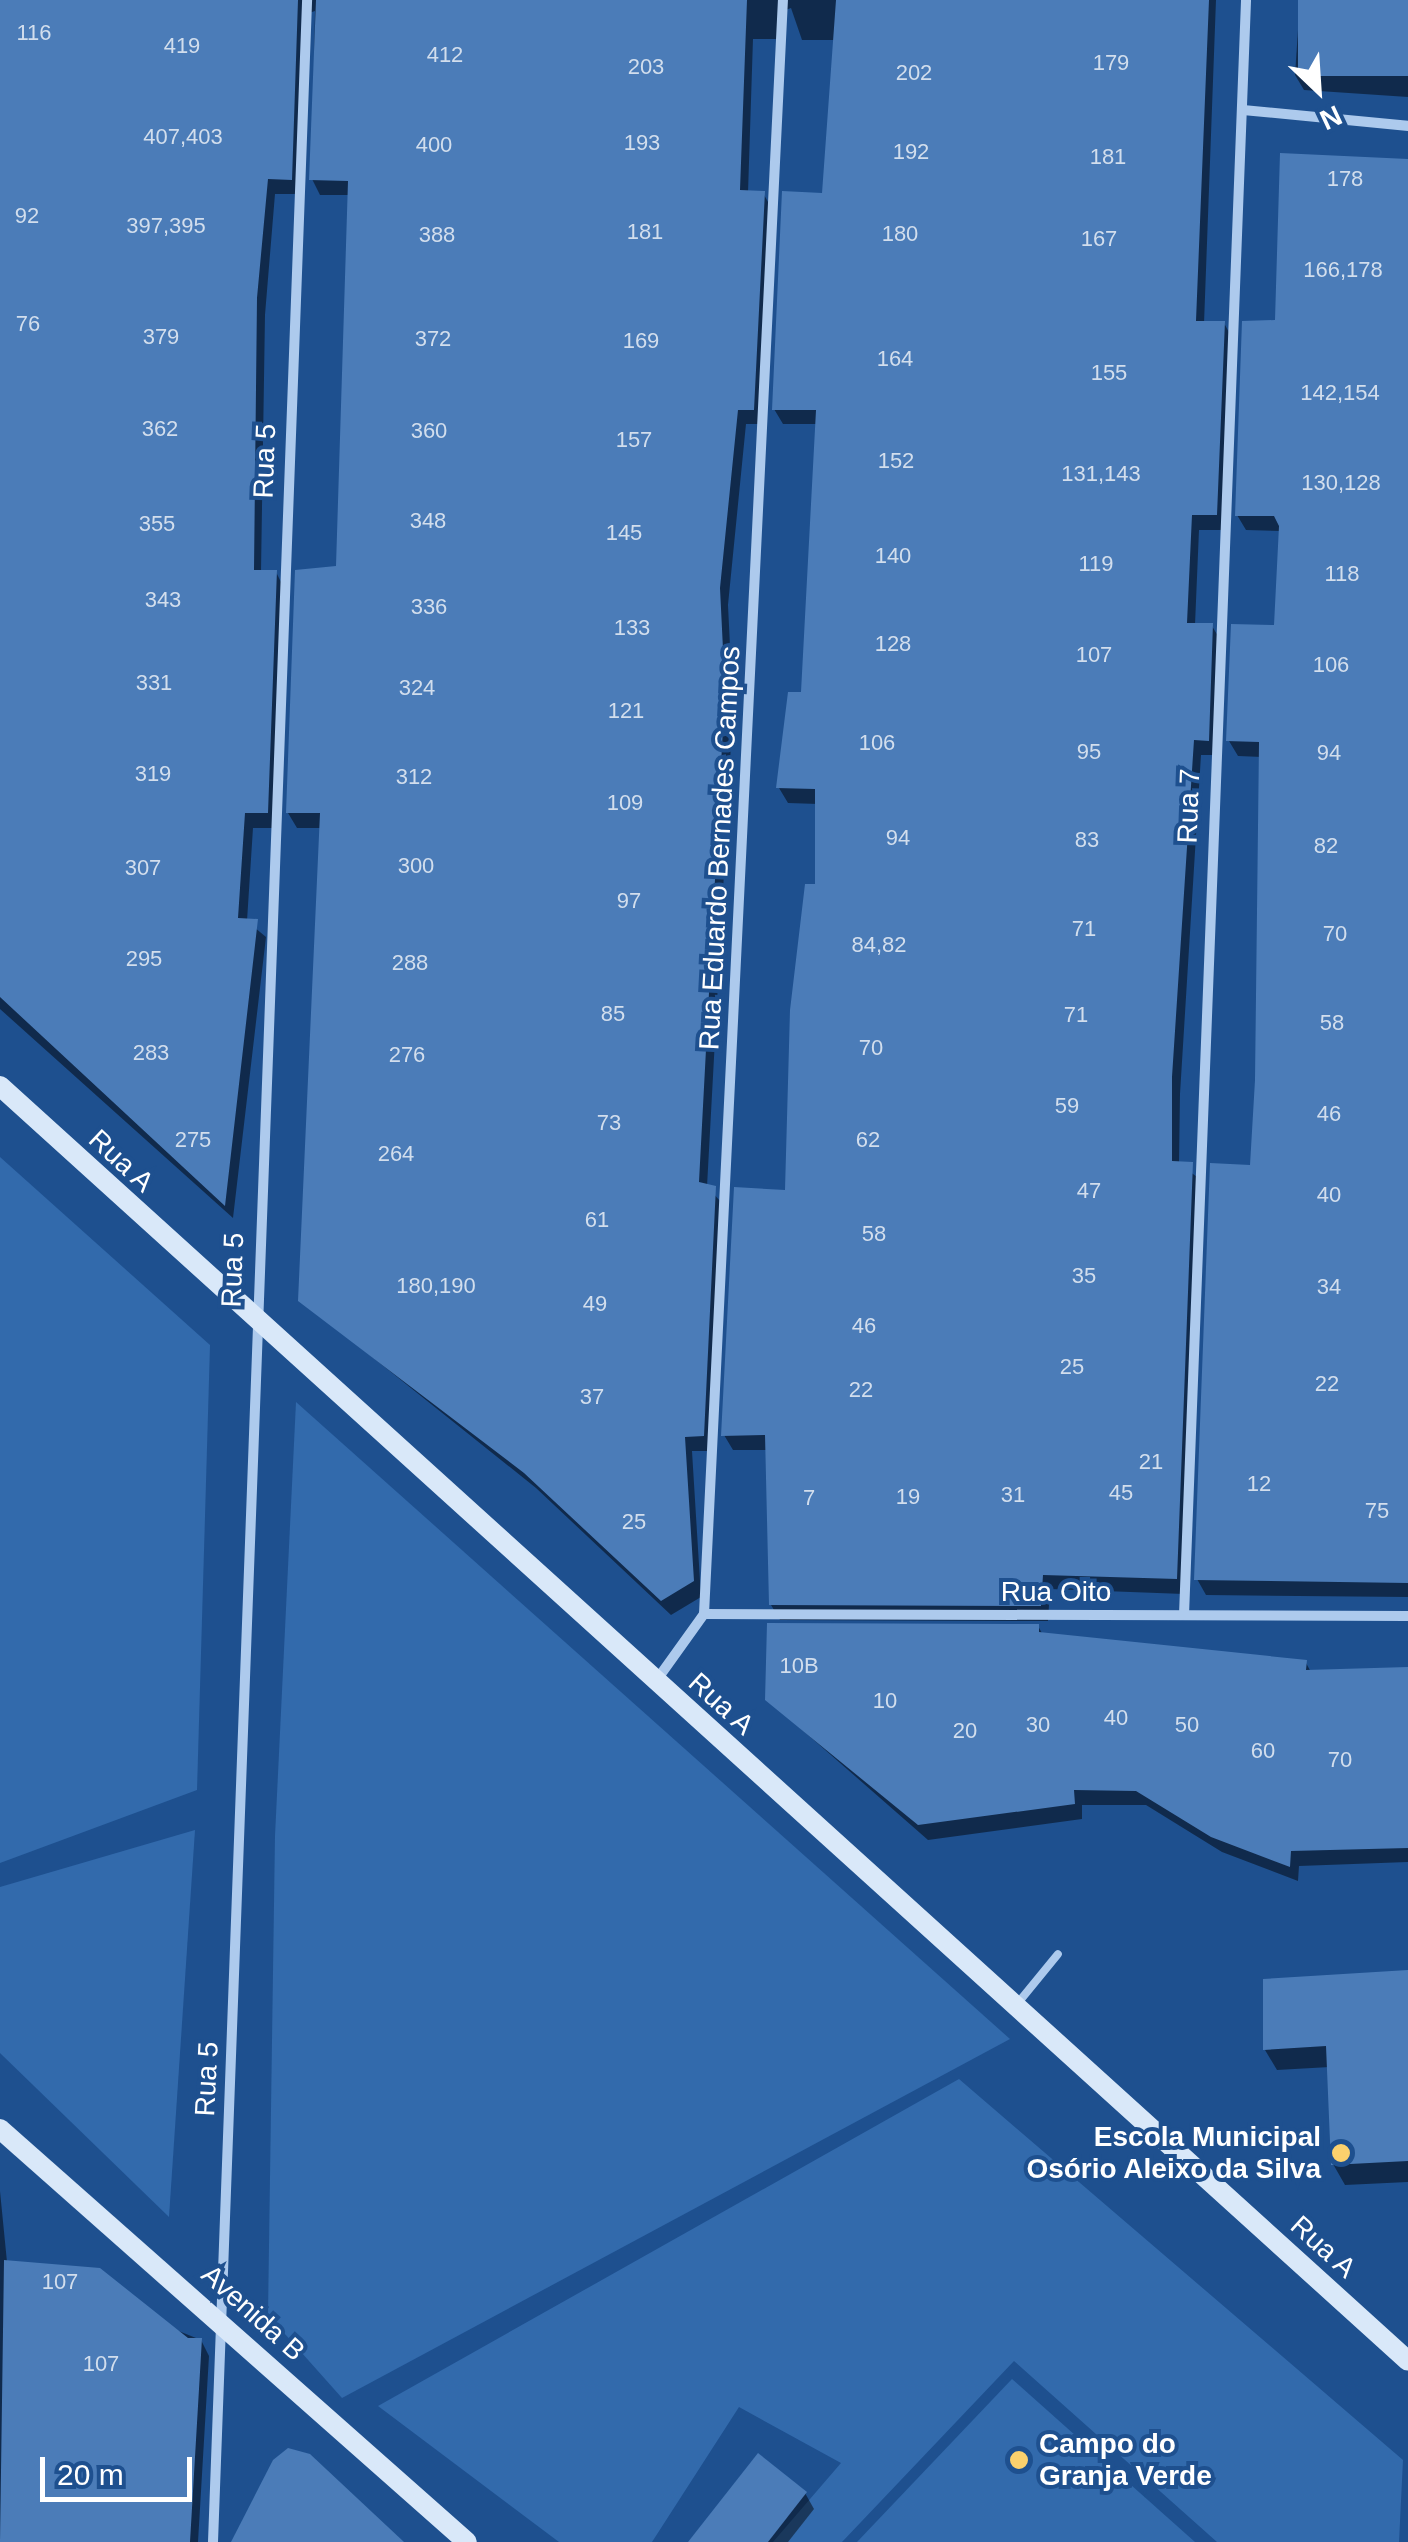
<!DOCTYPE html>
<html>
<head>
<meta charset="utf-8">
<style>
  body { margin:0 }
  #map { position:relative; width:1408px; height:2542px; overflow:hidden; background:#1e508f; font-family:Helvetica,sans-serif }
  div>[style] { position:absolute }
  [style*='--x'] { left:calc(var(--x)*1px); top:calc(var(--y)*1px); width:calc(var(--w)*1px); rotate:calc(var(--a)*1deg) }
  .green>* { inset:0; background:#326aac }
  .shadow>* { inset:0; background:#0007 }
  .building>* { inset:0; background:#4b7cb8; transform-origin:0 0 }
  .lane>* { height:8px; margin:-4px; padding:0 4px; transform-origin:4px; border-radius:4px; background:#adcaed }
  .street>* { height:10px; margin:-5px; padding:0 5px; transform-origin:5px; border-radius:5px; background:#adcaed }
  .secondary>* { height:20px; margin:-10px; padding:0 10px; transform-origin:10px; border-radius:10px; background:#d9e8f9 }
  .dots>* { width:28px; height:28px; translate:-50% -50%; box-sizing:border-box; border:5px solid #1e508f; border-radius:50% }
  span { translate:-50% -50%; white-space:nowrap; text-align:center; line-height:1.15; -webkit-text-stroke:8px #1e508f; paint-order:stroke }
  .number-label { font-size:22px; color:#d2deed }
  .number-label span { -webkit-text-stroke-width:0 }
  .street-label { font-size:28px; color:#fff }
  .poi-label { font-size:28px; color:#fff; font-weight:700 }
  .right { translate:-100% -50%; text-align:right }
  .left { translate:0 -50%; text-align:left }
  .north { position:absolute; left:1268px; top:40px; width:100px; height:100px; -webkit-text-stroke:8px #1e508f; paint-order:stroke; rotate:155deg; font-size:28px; font-weight:700; line-height:40px; text-align:center; color:#fff }
  .north::after { content:''; display:block; margin:auto; width:35px; height:45px; background:#fff; clip-path:polygon(50% 0,100% 100%,50% 72%,0 100%) }
  .scale { position:absolute; left:40px; top:2457px; width:152px; height:45px; box-sizing:border-box; border:5px solid #fff; border-top:0; padding-left:12px; font-size:30px; line-height:35px; white-space:nowrap; color:#fff; -webkit-text-stroke:8px #1e508f; paint-order:stroke }
</style>
</head>
<body>
<div id="map">
  <div class="green">
    <div style="clip-path:polygon(0 1157px,210px 1345px,197px 1790px,0 1863px)"></div>
    <div style="clip-path:polygon(296px 1402px,1010px 2039px,342px 2398px,268px 2315px,275px 1836px)"></div>
    <div style="clip-path:polygon(195px 1830px,169px 2217px,0 2053px,0 1887px)"></div>
    <div style="clip-path:polygon(959px 2079px,1403px 2460px,1399px 2542px,1217px 2542px,1014px 2361px,842px 2542px,773px 2542px,841px 2463px,739px 2407px,652px 2542px,559px 2542px,378px 2406px)"></div>
    <div style="clip-path:polygon(1012px 2379px,1195px 2542px,857px 2542px)"></div>
  </div>
  <div class="shadow">
    <div style="clip-path:polygon(0 0,1216px 0,1204px 324px,1224px 323px,1232px 338px,1225px 530px,1199px 530px,1195px 625px,1212px 626px,1221px 641px,1216px 755px,1201px 755px,1180px 1094px,1179px 1164px,1200px 1179px,1184px 1594px,1050px 1589px,1048px 1621px,780px 1620px,771px 1605px,768px 1450px,733px 1450px,724px 1435px,788px 1192px,818px 887px,818px 804px,788px 803px,779px 788px,803px 695px,817px 424px,783px 424px,774px 409px,824px 195px,836px 40px,802px 40px,791px 8px,783px 11px,781px 39px,753px 39px,748px 193px,763px 193px,772px 209px,762px 424px,746px 424px,728px 605px,733px 707px,707px 1187px,723px 1204px,711px 1451px,692px 1451px,701px 1597px,671px 1615px,536px 1488px,301px 1300px,322px 828px,297px 828px,288px 813px,338px 568px,350px 195px,320px 195px,312px 179px,315px 11px,306px 14px,299px 194px,275px 194px,265px 315px,261px 572px,276px 572px,284px 588px,276px 828px,253px 828px,247px 921px,266px 937px,233px 1218px,0 1009px)"></div>
    <div style="clip-path:polygon(1300px 0,1408px 0,1408px 97px,1304px 90px,1295px 75px)"></div>
    <div style="clip-path:polygon(1408px 229px,1408px 1597px,1206px 1595px,1197px 1579px,1252px 1167px,1266px 886px,1262px 757px,1238px 756px,1229px 741px,1277px 627px,1281px 531px,1246px 530px,1237px 515px,1278px 323px)"></div>
    <div style="clip-path:polygon(1038px 1626px,1043px 1635px,1306px 1663px,1311px 1672px,1408px 1670px,1408px 1862px,1299px 1866px,1298px 1881px,1222px 1852px,1146px 1805px,1082px 1805px,1082px 1819px,928px 1840px,767px 1699px)"></div>
    <div style="clip-path:polygon(1408px 1972px,1408px 2182px,1345px 2185px,1333px 2164px,1330px 2067px,1277px 2070px,1265px 2050px)"></div>
    <div style="clip-path:polygon(0 2191px,7px 2262px,201px 2340px,209px 2356px,198px 2542px,0 2542px)"></div>
    <div style="clip-path:polygon(805px 2493px,814px 2509px,788px 2542px,691px 2542px)"></div>
  </div>
  <div class="building">
    <div style="clip-path:polygon(0 0,298px 0,292px 180px,268px 179px,257px 298px,254px 570px,277px 570px,268px 813px,245px 813px,238px 918px,258px 919px,225px 1206px,0 997px)"></div>
    <div style="clip-path:polygon(316px 0,747px 0,740px 190px,765px 191px,754px 410px,738px 410px,720px 588px,725px 690px,699px 1182px,716px 1186px,704px 1436px,685px 1437px,694px 1581px,661px 1601px,524px 1473px,298px 1301px,320px 813px,286px 813px,295px 570px,336px 566px,348px 181px,309px 180px)"></div>
    <div style="clip-path:polygon(836px 0,1209px 0,1196px 321px,1225px 321px,1217px 515px,1192px 515px,1187px 623px,1213px 623px,1209px 741px,1194px 740px,1172px 1077px,1172px 1161px,1193px 1162px,1177px 1579px,1043px 1575px,1041px 1606px,769px 1605px,765px 1435px,721px 1436px,734px 1187px,785px 1190px,790px 1010px,805px 884px,815px 884px,815px 789px,776px 788px,788px 692px,801px 692px,816px 410px,772px 410px,782px 191px,822px 193px)"></div>
    <div style="left:1298px;top:0;width:110px;height:76px"></div>
    <div style="clip-path:polygon(1280px 153px,1408px 159px,1408px 1583px,1194px 1580px,1210px 1163px,1250px 1165px,1255px 1080px,1259px 742px,1226px 741px,1231px 624px,1274px 625px,1279px 526px,1274px 516px,1235px 516px,1242px 321px,1275px 320px)"></div>
    <div style="clip-path:polygon(767px 1623px,1039px 1624px,1039px 1632px,1307px 1660px,1306px 1670px,1408px 1667px,1408px 1848px,1291px 1851px,1290px 1867px,1211px 1837px,1136px 1791px,1074px 1790px,1075px 1804px,918px 1825px,765px 1700px)"></div>
    <div style="clip-path:polygon(1408px 1970px,1408px 2161px,1331px 2165px,1326px 2046px,1263px 2050px,1263px 1979px)"></div>
    <div style="clip-path:polygon(4px 2260px,100px 2268px,188px 2338px,202px 2338px,190px 2542px,0 2542px)"></div>
    <div style="clip-path:polygon(288px 2448px,310px 2454px,404px 2542px,231px 2542px,273px 2460px)"></div>
    <div style="clip-path:polygon(758px 2453px,807px 2492px,768px 2542px,688px 2542px)"></div>
  </div>
  <div class="lane">
    <div style="--x:1018;--y:2003;--w:63;--a:-50.8"></div>
  </div>
  <div class="street">
    <div style="--x:1243;--y:110;--w:166;--a:5.5"></div>
    <div style="--x:704;--y:1614;--w:704;--a:0.16"></div>
    <div style="--x:1184;--y:1615;--w:1616;--a:-87.8"></div>
    <div style="--x:656;--y:1681;--w:82;--a:-54.4"></div>
    <div style="--x:704;--y:1614;--w:1616;--a:-87.2"></div>
    <div style="--x:213;--y:2542;--w:2544;--a:-87.88"></div>
  </div>
  <div class="secondary">
    <div style="--x:0;--y:1086;--w:1899;--a:42.16"></div>
    <div style="--x:0;--y:2129;--w:623;--a:41.49"></div>
  </div>
  <div class="dots">
    <div style="left:1341px;top:2153px;background:#fbd16d"></div>
    <div style="left:1019px;top:2460px;background:#fbd16d"></div>
  </div>
  <div class="number-label">
    <span style="left:34px;top:33px">116</span>
    <span style="left:182px;top:46px">419</span>
    <span style="left:445px;top:55px">412</span>
    <span style="left:1111px;top:63px">179</span>
    <span style="left:646px;top:67px">203</span>
    <span style="left:914px;top:73px">202</span>
    <span style="left:183px;top:137px">407,403</span>
    <span style="left:642px;top:143px">193</span>
    <span style="left:434px;top:145px">400</span>
    <span style="left:911px;top:152px">192</span>
    <span style="left:1108px;top:157px">181</span>
    <span style="left:1345px;top:179px">178</span>
    <span style="left:27px;top:216px">92</span>
    <span style="left:166px;top:226px">397,395</span>
    <span style="left:645px;top:232px">181</span>
    <span style="left:900px;top:234px">180</span>
    <span style="left:437px;top:235px">388</span>
    <span style="left:1099px;top:239px">167</span>
    <span style="left:1343px;top:270px">166,178</span>
    <span style="left:28px;top:324px">76</span>
    <span style="left:161px;top:337px">379</span>
    <span style="left:433px;top:339px">372</span>
    <span style="left:641px;top:341px">169</span>
    <span style="left:895px;top:359px">164</span>
    <span style="left:1109px;top:373px">155</span>
    <span style="left:1340px;top:393px">142,154</span>
    <span style="left:160px;top:429px">362</span>
    <span style="left:429px;top:431px">360</span>
    <span style="left:634px;top:440px">157</span>
    <span style="left:896px;top:461px">152</span>
    <span style="left:1101px;top:474px">131,143</span>
    <span style="left:1341px;top:483px">130,128</span>
    <span style="left:428px;top:521px">348</span>
    <span style="left:157px;top:524px">355</span>
    <span style="left:624px;top:533px">145</span>
    <span style="left:893px;top:556px">140</span>
    <span style="left:1096px;top:564px">119</span>
    <span style="left:1342px;top:574px">118</span>
    <span style="left:163px;top:600px">343</span>
    <span style="left:429px;top:607px">336</span>
    <span style="left:632px;top:628px">133</span>
    <span style="left:893px;top:644px">128</span>
    <span style="left:1094px;top:655px">107</span>
    <span style="left:1331px;top:665px">106</span>
    <span style="left:154px;top:683px">331</span>
    <span style="left:417px;top:688px">324</span>
    <span style="left:626px;top:711px">121</span>
    <span style="left:877px;top:743px">106</span>
    <span style="left:1089px;top:752px">95</span>
    <span style="left:1329px;top:753px">94</span>
    <span style="left:153px;top:774px">319</span>
    <span style="left:414px;top:777px">312</span>
    <span style="left:625px;top:803px">109</span>
    <span style="left:898px;top:838px">94</span>
    <span style="left:1087px;top:840px">83</span>
    <span style="left:1326px;top:846px">82</span>
    <span style="left:416px;top:866px">300</span>
    <span style="left:143px;top:868px">307</span>
    <span style="left:629px;top:901px">97</span>
    <span style="left:1084px;top:929px">71</span>
    <span style="left:1335px;top:934px">70</span>
    <span style="left:879px;top:945px">84,82</span>
    <span style="left:144px;top:959px">295</span>
    <span style="left:410px;top:963px">288</span>
    <span style="left:613px;top:1014px">85</span>
    <span style="left:1076px;top:1015px">71</span>
    <span style="left:1332px;top:1023px">58</span>
    <span style="left:871px;top:1048px">70</span>
    <span style="left:151px;top:1053px">283</span>
    <span style="left:407px;top:1055px">276</span>
    <span style="left:1067px;top:1106px">59</span>
    <span style="left:1329px;top:1114px">46</span>
    <span style="left:609px;top:1123px">73</span>
    <span style="left:193px;top:1140px">275</span>
    <span style="left:868px;top:1140px">62</span>
    <span style="left:396px;top:1154px">264</span>
    <span style="left:1089px;top:1191px">47</span>
    <span style="left:1329px;top:1195px">40</span>
    <span style="left:597px;top:1220px">61</span>
    <span style="left:874px;top:1234px">58</span>
    <span style="left:1084px;top:1276px">35</span>
    <span style="left:436px;top:1286px">180,190</span>
    <span style="left:1329px;top:1287px">34</span>
    <span style="left:595px;top:1304px">49</span>
    <span style="left:864px;top:1326px">46</span>
    <span style="left:1072px;top:1367px">25</span>
    <span style="left:1327px;top:1384px">22</span>
    <span style="left:861px;top:1390px">22</span>
    <span style="left:592px;top:1397px">37</span>
    <span style="left:1151px;top:1462px">21</span>
    <span style="left:1259px;top:1484px">12</span>
    <span style="left:1121px;top:1493px">45</span>
    <span style="left:1013px;top:1495px">31</span>
    <span style="left:908px;top:1497px">19</span>
    <span style="left:809px;top:1498px">7</span>
    <span style="left:1377px;top:1511px">75</span>
    <span style="left:634px;top:1522px">25</span>
    <span style="left:799px;top:1666px">10B</span>
    <span style="left:885px;top:1701px">10</span>
    <span style="left:1116px;top:1718px">40</span>
    <span style="left:1038px;top:1725px">30</span>
    <span style="left:1187px;top:1725px">50</span>
    <span style="left:965px;top:1731px">20</span>
    <span style="left:1263px;top:1751px">60</span>
    <span style="left:1340px;top:1760px">70</span>
    <span style="left:60px;top:2282px">107</span>
    <span style="left:101px;top:2364px">107</span>
  </div>
  <div class="street-label">
    <span style="left:265px;top:461px;rotate:-88deg">Rua 5</span>
    <span style="left:1189px;top:806px;rotate:-88deg">Rua 7</span>
    <span style="left:720px;top:848px;rotate:-87deg">Rua Eduardo Bernades Campos</span>
    <span style="left:121px;top:1161px;rotate:43deg">Rua A</span>
    <span style="left:233px;top:1270px;rotate:-88deg">Rua 5</span>
    <span style="left:1056px;top:1592px">Rua Oito</span>
    <span style="left:721px;top:1704px;rotate:42deg">Rua A</span>
    <span style="left:207px;top:2079px;rotate:-87deg">Rua 5</span>
    <span style="left:1323px;top:2247px;rotate:42deg">Rua A</span>
    <span style="left:253px;top:2313px;rotate:42deg">Avenida B</span>
  </div>
  <div class="poi-label">
    <span class="right" style="left:1321px;top:2153px">Escola Municipal<br>Osório Aleixo da Silva</span>
    <span class="left" style="left:1039px;top:2460px">Campo do<br>Granja Verde</span>
  </div>
  <div class="north">N</div>
  <div class="scale">20 m</div>
</div>
</body>
</html>
